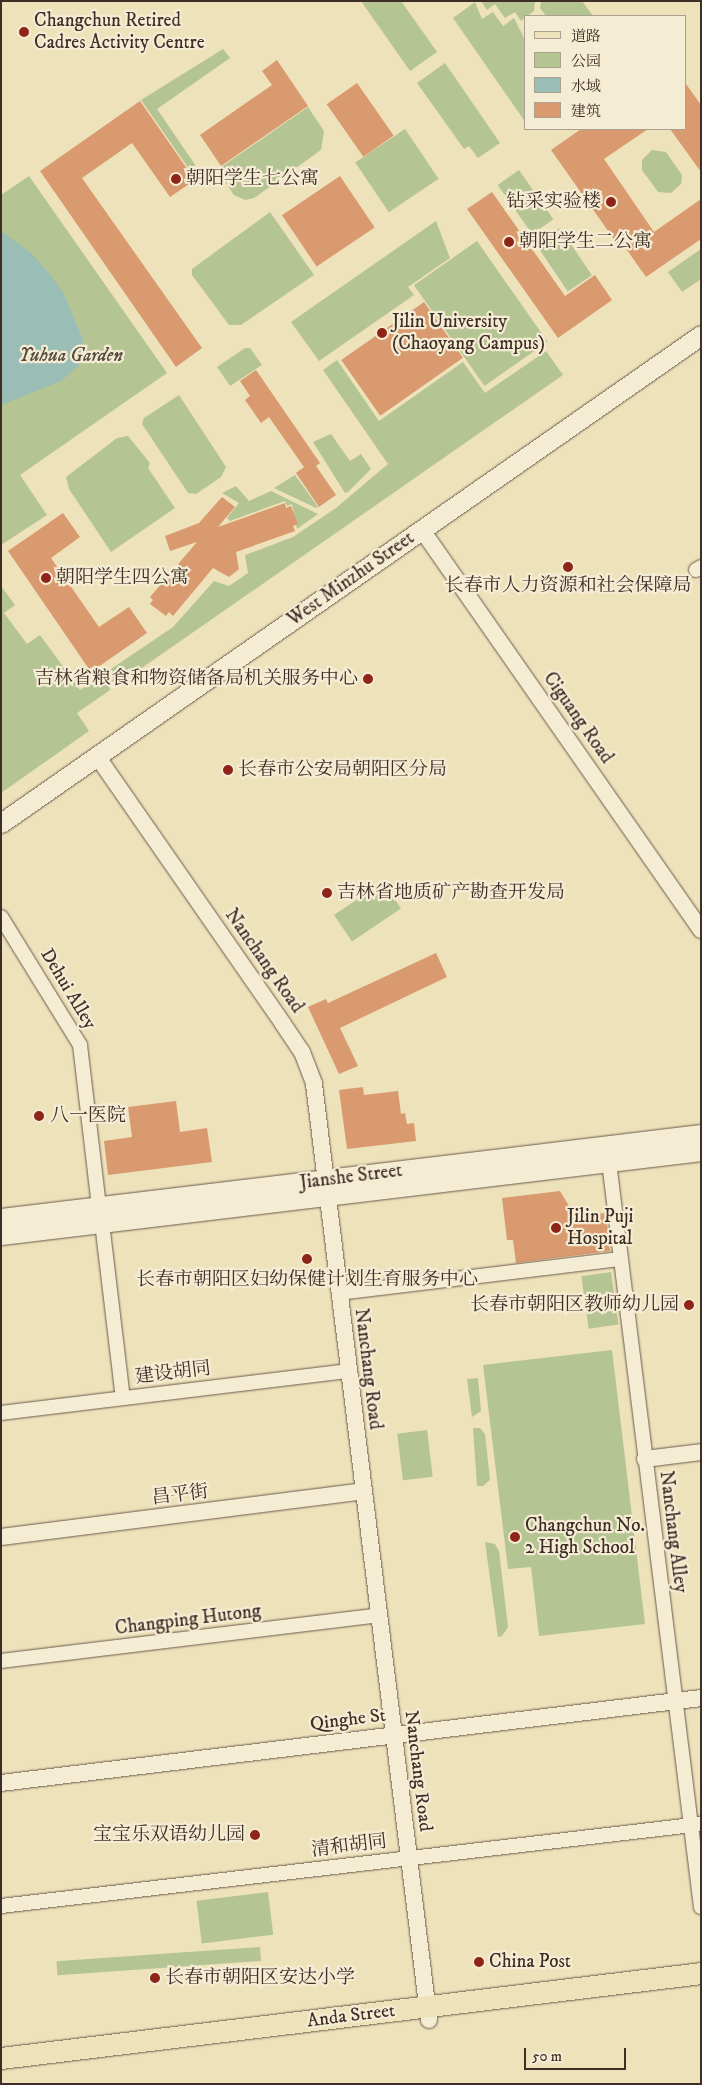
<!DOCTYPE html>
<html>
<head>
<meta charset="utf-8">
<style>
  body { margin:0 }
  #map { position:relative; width:702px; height:2085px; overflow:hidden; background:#eee2bb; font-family:"IM FELL DW Pica","Noto Serif SC",serif }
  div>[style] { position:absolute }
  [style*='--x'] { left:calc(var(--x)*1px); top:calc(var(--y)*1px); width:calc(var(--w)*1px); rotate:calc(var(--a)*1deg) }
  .green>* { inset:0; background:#b4c493; transform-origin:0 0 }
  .water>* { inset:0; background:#9abdb6 }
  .building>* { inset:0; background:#d99a6f; transform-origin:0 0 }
  .roads { filter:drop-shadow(0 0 1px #6b5a4c) drop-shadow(0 0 1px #6b5a4c) }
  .minor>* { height:14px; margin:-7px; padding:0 7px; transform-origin:7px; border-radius:7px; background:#f4ecd3 }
  .tertiary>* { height:16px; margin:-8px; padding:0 8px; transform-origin:8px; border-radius:8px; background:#f4ecd3 }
  .secondary>* { height:19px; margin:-9.5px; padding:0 9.5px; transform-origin:9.5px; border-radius:9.5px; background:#f4ecd3 }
  .primary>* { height:21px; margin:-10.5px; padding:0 10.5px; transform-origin:10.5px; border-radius:10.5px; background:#eee2bb }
  .dots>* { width:14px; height:14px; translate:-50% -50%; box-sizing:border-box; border:2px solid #f4ecd3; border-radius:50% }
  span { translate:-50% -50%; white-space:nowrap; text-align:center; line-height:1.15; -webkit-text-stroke:4.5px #f4ecd3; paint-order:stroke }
  .poi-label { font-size:19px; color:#3f2d27 }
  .left { translate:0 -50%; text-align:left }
  .right { translate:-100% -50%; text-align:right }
  .park-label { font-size:19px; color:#564b3d; font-style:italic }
  .street-label { font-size:19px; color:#3f2d27 }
  .frame { position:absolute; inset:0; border:2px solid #3f2d27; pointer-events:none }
  .legend { position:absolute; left:524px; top:15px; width:162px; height:115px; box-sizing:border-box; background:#f4ecd3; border:1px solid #aca08e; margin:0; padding:6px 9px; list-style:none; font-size:15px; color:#3f2d27 }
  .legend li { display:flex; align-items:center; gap:10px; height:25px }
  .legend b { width:25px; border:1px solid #aca08e }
  .scale { position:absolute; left:524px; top:2048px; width:102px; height:22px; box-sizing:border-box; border:2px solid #3f2d27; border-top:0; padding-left:6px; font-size:15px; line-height:18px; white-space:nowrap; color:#3f2d27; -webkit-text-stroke:4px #f4ecd3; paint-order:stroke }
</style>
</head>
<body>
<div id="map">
  <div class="green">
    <div style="clip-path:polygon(361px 1px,401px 1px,437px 52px,410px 71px)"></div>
    <div style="clip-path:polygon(481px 1px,535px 1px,534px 11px,521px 21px,515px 12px,505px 18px,495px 4px,487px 10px)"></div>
    <div style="clip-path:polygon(541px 1px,582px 1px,593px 16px,546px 16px,540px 8px)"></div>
    <div style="clip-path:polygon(475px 2px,482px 19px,493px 12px,503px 26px,514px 18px,526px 42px,526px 123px,453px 18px)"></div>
    <div style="clip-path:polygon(223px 49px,230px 58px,157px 109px,202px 175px,196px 179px,141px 100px)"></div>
    <div style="clip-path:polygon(445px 63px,500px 143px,478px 158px,469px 146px,464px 149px,417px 83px)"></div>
    <div style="clip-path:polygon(308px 107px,324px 131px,321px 150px,254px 198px,245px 200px,234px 195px,217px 170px)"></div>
    <div style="left:405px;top:129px;width:60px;height:60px;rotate:56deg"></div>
    <div style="clip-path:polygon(652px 150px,666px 152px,682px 175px,681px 184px,671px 193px,658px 192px,642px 170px,642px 160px)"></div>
    <div style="left:519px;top:170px;width:60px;height:26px;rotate:55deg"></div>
    <div style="clip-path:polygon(29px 176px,167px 373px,20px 475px,47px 515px,1px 545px,1px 195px)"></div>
    <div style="clip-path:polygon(270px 212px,314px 275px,241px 325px,229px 325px,192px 275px,192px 269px)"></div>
    <div style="clip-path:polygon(436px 221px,450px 258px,408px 287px,414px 295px,319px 361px,291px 322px)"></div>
    <div style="left:560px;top:228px;width:57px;height:29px;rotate:56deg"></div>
    <div style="left:477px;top:241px;width:123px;height:77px;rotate:55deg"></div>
    <div style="clip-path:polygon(701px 249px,701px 279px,682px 292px,668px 272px)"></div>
    <div style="clip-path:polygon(245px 348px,250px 348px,262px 365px,230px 386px,217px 367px)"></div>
    <div style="clip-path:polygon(546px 351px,563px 375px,77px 713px,89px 731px,1px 793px,1px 586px,15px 605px,4px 613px,27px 644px,40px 635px,80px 690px,173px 627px,214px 581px,229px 586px,248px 573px,245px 555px,293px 537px,336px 508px,388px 464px,323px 370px,337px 360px,379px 421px,463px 362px,485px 393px)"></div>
    <div style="clip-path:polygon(179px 395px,226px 467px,221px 477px,196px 494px,188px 493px,142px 424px,144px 418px)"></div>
    <div style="clip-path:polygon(331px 434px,350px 461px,361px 454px,371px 469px,348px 492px,345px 493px,313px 442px)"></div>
    <div style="clip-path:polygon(128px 436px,150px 463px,148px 468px,175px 508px,111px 552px,69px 489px,66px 477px,117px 438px)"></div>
    <div style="clip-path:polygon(295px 475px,318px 507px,316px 508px,274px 488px)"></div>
    <div style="clip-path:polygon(236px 486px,249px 501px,271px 491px,318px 514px,297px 529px,292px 504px,287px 506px,285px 501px,230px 521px,227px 518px,239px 503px,222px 493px)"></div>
    <div style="left:383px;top:882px;width:32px;height:59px;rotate:56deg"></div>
    <div style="left:611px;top:1272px;width:53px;height:30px;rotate:82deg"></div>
    <div style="clip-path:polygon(612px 1350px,645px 1624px,539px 1636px,531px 1567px,508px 1569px,483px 1365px)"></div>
    <div style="clip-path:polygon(478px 1378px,481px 1411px,472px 1417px,467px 1379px)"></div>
    <div style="clip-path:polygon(473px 1428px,480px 1428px,485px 1434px,490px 1480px,483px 1486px,477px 1486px)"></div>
    <div style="left:427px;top:1430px;width:47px;height:30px;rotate:83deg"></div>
    <div style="clip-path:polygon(485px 1542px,495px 1544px,499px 1551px,508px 1627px,502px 1636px,498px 1637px)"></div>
    <div style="left:268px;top:1892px;width:43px;height:72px;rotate:83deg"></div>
    <div style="left:260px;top:1947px;width:14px;height:204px;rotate:86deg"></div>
  </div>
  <div class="water">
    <div style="clip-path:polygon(1px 231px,31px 253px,48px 272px,64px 294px,83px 340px,79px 365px,61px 381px,1px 405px)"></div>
  </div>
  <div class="building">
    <div style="clip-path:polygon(277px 60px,308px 106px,221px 166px,200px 135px,272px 85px,262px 71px)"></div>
    <div style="left:357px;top:83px;width:64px;height:37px;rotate:55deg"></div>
    <div style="clip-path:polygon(686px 84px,701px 105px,701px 172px,670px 129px,686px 129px)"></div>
    <div style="clip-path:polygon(140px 101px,195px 180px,170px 197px,132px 143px,82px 178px,202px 348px,176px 367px,40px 171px)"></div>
    <div style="clip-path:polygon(581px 129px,648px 129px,604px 159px,654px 232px,701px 199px,701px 239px,646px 277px,622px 243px,618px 245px,551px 150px)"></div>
    <div style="left:340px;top:176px;width:62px;height:70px;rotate:56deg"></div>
    <div style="clip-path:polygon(492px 192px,565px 296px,595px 275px,612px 300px,558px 338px,467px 209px)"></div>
    <div style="left:424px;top:302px;width:68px;height:101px;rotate:55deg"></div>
    <div style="clip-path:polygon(256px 370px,320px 463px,316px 466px,336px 495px,319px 507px,296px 473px,304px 467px,278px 430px,269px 417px,261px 423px,245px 400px,250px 396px,240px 381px)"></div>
    <div style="clip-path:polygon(222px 497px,235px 507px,218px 527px,285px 503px,286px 508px,291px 506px,298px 524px,293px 526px,295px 531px,236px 552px,239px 569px,229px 577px,213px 568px,173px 616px,169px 612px,166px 616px,150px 604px,153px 600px,150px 597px,197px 542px,170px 551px,165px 536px,199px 523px)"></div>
    <div style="clip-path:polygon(63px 513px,80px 537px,51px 558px,99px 627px,129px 607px,147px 633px,91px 672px,8px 551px)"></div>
    <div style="clip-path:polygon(436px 953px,447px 977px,340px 1028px,358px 1066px,339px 1074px,308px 1007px,326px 999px,328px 1003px)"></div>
    <div style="clip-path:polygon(363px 1087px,364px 1095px,398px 1091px,401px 1114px,405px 1113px,407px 1124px,414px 1123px,416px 1141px,347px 1149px,339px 1090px)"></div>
    <div style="clip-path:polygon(176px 1101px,180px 1132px,207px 1128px,212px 1162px,108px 1175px,104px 1141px,132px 1137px,128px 1107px)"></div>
    <div style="clip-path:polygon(560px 1191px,575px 1216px,606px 1213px,610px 1251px,516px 1263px,513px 1240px,507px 1240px,502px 1198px)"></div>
  </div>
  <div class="roads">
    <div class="minor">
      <div style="--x:696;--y:570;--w:6;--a:-31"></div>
      <div style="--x:1;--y:917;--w:150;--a:58.3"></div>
      <div style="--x:80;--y:1045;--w:163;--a:83.3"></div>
      <div style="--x:609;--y:1162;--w:751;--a:82.96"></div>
      <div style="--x:102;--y:1223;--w:176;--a:83.2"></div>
      <div style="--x:339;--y:1293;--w:284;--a:-6.9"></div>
      <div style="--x:1;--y:1413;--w:350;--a:-6.9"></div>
      <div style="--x:1;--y:1661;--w:381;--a:-6.9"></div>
      <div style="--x:1;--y:1906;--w:705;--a:-6.68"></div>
    </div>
    <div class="tertiary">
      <div style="--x:422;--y:530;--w:488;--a:55.1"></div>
      <div style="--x:97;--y:756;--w:326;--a:55.2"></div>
      <div style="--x:283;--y:1024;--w:34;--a:56"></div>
      <div style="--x:302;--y:1052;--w:34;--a:69"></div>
      <div style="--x:314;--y:1084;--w:943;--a:83"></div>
      <div style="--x:645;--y:1459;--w:56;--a:-7.1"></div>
      <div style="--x:1;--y:1537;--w:365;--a:-7.2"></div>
      <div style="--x:1;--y:1783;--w:705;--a:-6.92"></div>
    </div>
    <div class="secondary">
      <div style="--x:1;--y:823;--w:853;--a:-34.88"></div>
      <div style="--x:1;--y:1218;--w:705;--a:-6.84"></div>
      <div style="--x:1;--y:1235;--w:705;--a:-6.84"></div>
    </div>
    <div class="primary">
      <div style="--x:1;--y:2058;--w:705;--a:-6.92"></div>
    </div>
  </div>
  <div class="dots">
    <div style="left:24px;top:32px;background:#8f2418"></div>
    <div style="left:176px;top:179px;background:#8f2418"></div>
    <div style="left:611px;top:202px;background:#8f2418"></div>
    <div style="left:509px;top:242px;background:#8f2418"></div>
    <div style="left:382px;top:333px;background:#8f2418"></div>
    <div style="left:568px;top:567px;background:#8f2418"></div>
    <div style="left:46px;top:578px;background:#8f2418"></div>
    <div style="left:368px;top:679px;background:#8f2418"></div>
    <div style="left:228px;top:770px;background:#8f2418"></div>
    <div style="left:327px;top:893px;background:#8f2418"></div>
    <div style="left:39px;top:1116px;background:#8f2418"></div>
    <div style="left:556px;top:1228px;background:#8f2418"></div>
    <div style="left:307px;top:1259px;background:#8f2418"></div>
    <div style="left:689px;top:1305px;background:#8f2418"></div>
    <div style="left:515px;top:1537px;background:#8f2418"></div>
    <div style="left:255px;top:1835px;background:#8f2418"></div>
    <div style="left:479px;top:1962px;background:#8f2418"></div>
    <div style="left:155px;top:1978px;background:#8f2418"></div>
  </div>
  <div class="poi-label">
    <span class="left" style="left:34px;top:32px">Changchun Retired<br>Cadres Activity Centre</span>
    <span class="left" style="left:186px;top:179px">朝阳学生七公寓</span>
    <span class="right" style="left:601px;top:202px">钻采实验楼</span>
    <span class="left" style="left:519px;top:242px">朝阳学生二公寓</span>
    <span class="left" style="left:392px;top:333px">Jilin University<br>(Chaoyang Campus)</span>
    <span class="left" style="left:56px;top:578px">朝阳学生四公寓</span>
    <span style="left:568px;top:586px">长春市人力资源和社会保障局</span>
    <span class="right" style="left:358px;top:679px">吉林省粮食和物资储备局机关服务中心</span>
    <span class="left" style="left:238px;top:770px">长春市公安局朝阳区分局</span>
    <span class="left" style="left:337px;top:893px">吉林省地质矿产勘查开发局</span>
    <span class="left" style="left:50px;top:1116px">八一医院</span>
    <span class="left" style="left:567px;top:1228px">Jilin Puji<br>Hospital</span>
    <span style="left:307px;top:1280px">长春市朝阳区妇幼保健计划生育服务中心</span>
    <span class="right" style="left:679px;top:1305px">长春市朝阳区教师幼儿园</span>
    <span class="left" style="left:525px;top:1537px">Changchun No.<br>2 High School</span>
    <span class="right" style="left:245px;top:1835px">宝宝乐双语幼儿园</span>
    <span class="left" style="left:489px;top:1962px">China Post</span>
    <span class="left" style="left:165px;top:1978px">长春市朝阳区安达小学</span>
  </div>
  <div class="park-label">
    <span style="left:71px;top:356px">Yuhua Garden</span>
  </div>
  <div class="street-label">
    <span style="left:351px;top:579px;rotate:-35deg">West Minzhu Street</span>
    <span style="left:578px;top:718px;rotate:55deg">Ciguang Road</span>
    <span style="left:264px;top:961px;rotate:55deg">Nanchang Road</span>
    <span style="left:68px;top:989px;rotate:59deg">Dehui Alley</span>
    <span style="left:351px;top:1177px;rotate:-7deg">Jianshe Street</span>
    <span style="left:368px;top:1369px;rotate:83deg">Nanchang Road</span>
    <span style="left:173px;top:1373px;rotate:-7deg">建设胡同</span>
    <span style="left:180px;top:1495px;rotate:-7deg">昌平街</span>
    <span style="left:673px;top:1532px;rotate:83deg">Nanchang Alley</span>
    <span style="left:188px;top:1620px;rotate:-7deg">Changping Hutong</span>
    <span style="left:348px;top:1720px;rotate:-7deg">Qinghe St</span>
    <span style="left:418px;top:1771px;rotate:83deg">Nanchang Road</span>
    <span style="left:349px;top:1846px;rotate:-7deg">清和胡同</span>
    <span style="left:351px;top:2016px;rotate:-7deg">Anda Street</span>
  </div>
  <div class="frame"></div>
  <ul class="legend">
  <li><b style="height:6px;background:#eee2bb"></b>道路</li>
  <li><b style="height:14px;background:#b4c493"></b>公园</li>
  <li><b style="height:14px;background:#9abdb6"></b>水域</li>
  <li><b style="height:14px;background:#d99a6f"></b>建筑</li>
  </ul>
  <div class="scale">50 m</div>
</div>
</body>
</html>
